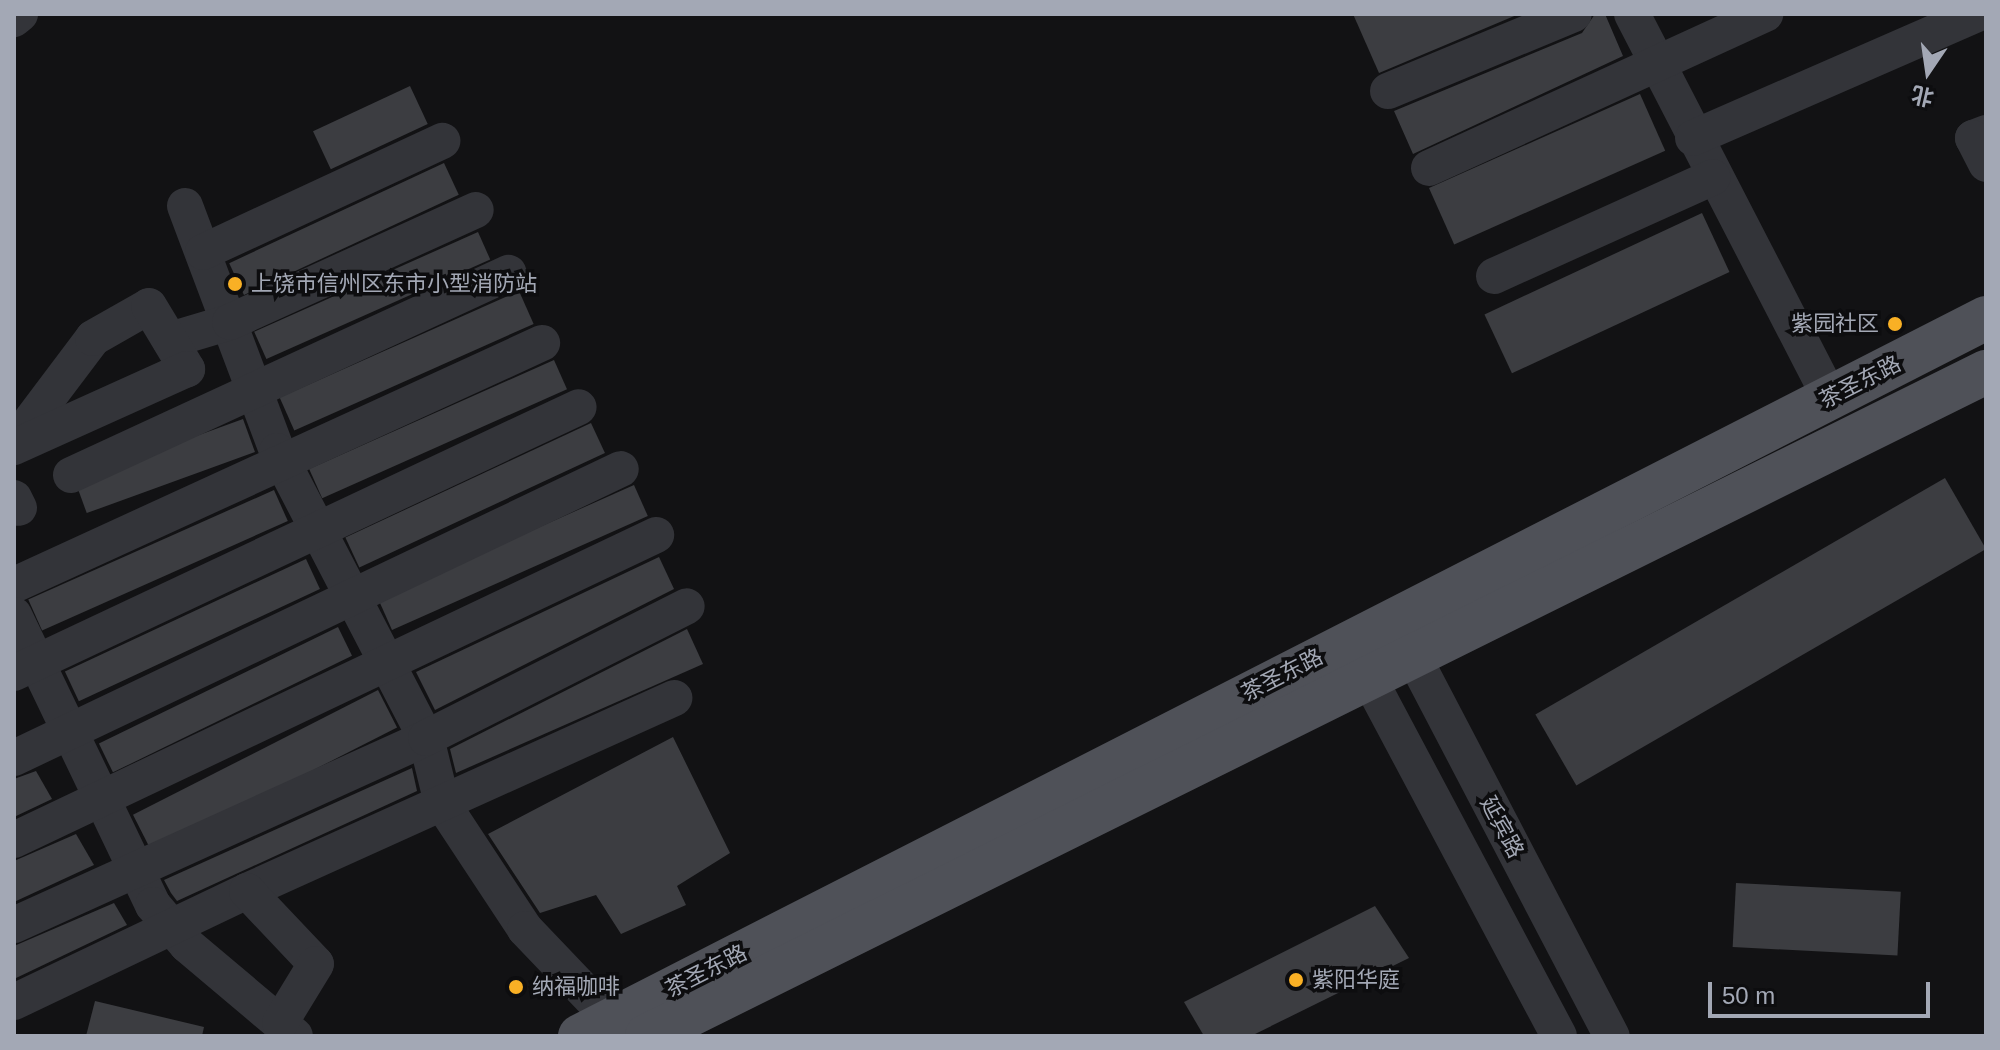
<!DOCTYPE html>
<html>
<head>
<meta charset="utf-8">
<style>
  body { margin:0 }
  #map { position:relative; width:2000px; height:1050px; overflow:hidden; background:#121214; font-family:Arial,"Noto Sans SC",sans-serif }
  div>[style] { position:absolute }
  [style*='--x'] { left:calc(var(--x)*1px); top:calc(var(--y)*1px); width:calc(var(--w)*1px); rotate:calc(var(--a)*1deg) }
  .building>* { inset:0; background:#3c3d41; transform-origin:0 0 }
  .minor>* { height:36px; margin:-18px; padding:0 18px; transform-origin:18px; border-radius:18px; background:#333439 }
  .major>* { height:44px; margin:-22px; padding:0 22px; transform-origin:22px; border-radius:22px; background:#4f5158 }
  .dots>* { width:22px; height:22px; translate:-50% -50%; box-sizing:border-box; border:4px solid #0d0d0f; border-radius:50% }
  span { translate:-50% -50%; white-space:nowrap; text-align:center; line-height:1.15; -webkit-text-stroke:7px #0d0d0f; paint-order:stroke }
  .poi-label { font-size:22px; color:#a3a8b5 }
  .left { translate:0 -50%; text-align:left }
  .right { translate:-100% -50%; text-align:right }
  .street-label { font-size:22px; color:#a3a8b5 }
  .frame { position:absolute; inset:0; border:16px solid #a3a8b5; pointer-events:none }
  .north { position:absolute; left:1888px; top:32px; width:80px; height:80px; -webkit-text-stroke:6px #0d0d0f; paint-order:stroke; rotate:193deg; font-size:22px; font-weight:700; line-height:32px; text-align:center; color:#a3a8b5 }
  .north::after { content:''; display:block; margin:auto; width:28px; height:36px; background:#a3a8b5; clip-path:polygon(50% 0,100% 100%,50% 72%,0 100%) }
  .scale { position:absolute; left:1708px; top:982px; width:222px; height:36px; box-sizing:border-box; border:4px solid #a3a8b5; border-top:0; padding-left:10px; font-size:24px; line-height:28px; white-space:nowrap; color:#a3a8b5; -webkit-text-stroke:6px #0d0d0f; paint-order:stroke }
</style>
</head>
<body>
<div id="map">
  <div class="building">
    <div style="clip-path:polygon(1353px 14px,1519px 14px,1379px 73px)"></div>
    <div style="clip-path:polygon(1595px 14px,1605px 14px,1623px 56px,1413px 154px,1394px 111px,1582px 33px)"></div>
    <div style="left:410px;top:86px;width:42px;height:107px;rotate:65deg"></div>
    <div style="left:1640px;top:94px;width:62px;height:231px;rotate:66deg"></div>
    <div style="left:444px;top:163px;width:35px;height:237px;rotate:65deg"></div>
    <div style="left:1702px;top:213px;width:65px;height:240px;rotate:65deg"></div>
    <div style="left:478px;top:232px;width:30px;height:245px;rotate:66deg"></div>
    <div style="left:519px;top:291px;width:36px;height:262px;rotate:66deg"></div>
    <div style="left:554px;top:360px;width:32px;height:268px;rotate:66deg"></div>
    <div style="left:243px;top:419px;width:35px;height:179px;rotate:70deg"></div>
    <div style="left:591px;top:423px;width:33px;height:271px;rotate:65deg"></div>
    <div style="left:1945px;top:478px;width:82px;height:473px;rotate:60deg"></div>
    <div style="left:634px;top:485px;width:34px;height:280px;rotate:66deg"></div>
    <div style="left:274px;top:490px;width:34px;height:269px;rotate:66deg"></div>
    <div style="clip-path:polygon(659px 557px,674px 589px,435px 710px,416px 672px)"></div>
    <div style="left:306px;top:559px;width:33px;height:266px;rotate:65deg"></div>
    <div style="left:338px;top:627px;width:32px;height:266px;rotate:64deg"></div>
    <div style="clip-path:polygon(687px 629px,703px 664px,456px 773px,450px 749px)"></div>
    <div style="left:378px;top:690px;width:42px;height:275px;rotate:63deg"></div>
    <div style="clip-path:polygon(673px 737px,730px 853px,677px 886px,686px 905px,621px 934px,596px 895px,540px 913px,488px 834px)"></div>
    <div style="clip-path:polygon(412px 768px,417px 791px,177px 901px,171px 893px,164px 880px)"></div>
    <div style="clip-path:polygon(36px 771px,52px 799px,14px 817px,14px 779px)"></div>
    <div style="clip-path:polygon(76px 834px,94px 865px,14px 902px,14px 861px)"></div>
    <div style="left:1736px;top:883px;width:165px;height:64px;rotate:3deg"></div>
    <div style="clip-path:polygon(114px 903px,127px 925px,14px 979px,14px 946px)"></div>
    <div style="clip-path:polygon(1375px 906px,1409px 958px,1251px 1036px,1204px 1036px,1184px 1002px)"></div>
    <div style="clip-path:polygon(95px 1001px,204px 1027px,202px 1036px,86px 1036px)"></div>
  </div>
  <div class="minor">
    <div style="--x:1632;--y:14;--w:432;--a:62.7"></div>
    <div style="--x:14;--y:19;--w:8;--a:-40"></div>
    <div style="--x:1388;--y:91;--w:201;--a:-22.5"></div>
    <div style="--x:1986;--y:133;--w:14;--a:159"></div>
    <div style="--x:1973;--y:138;--w:29;--a:63"></div>
    <div style="--x:1693;--y:138;--w:310;--a:-23.6"></div>
    <div style="--x:1429;--y:168;--w:370;--a:-24.6"></div>
    <div style="--x:185;--y:206;--w:262;--a:69.4"></div>
    <div style="--x:277;--y:451;--w:323;--a:62.6"></div>
    <div style="--x:426;--y:738;--w:67;--a:76.2"></div>
    <div style="--x:442;--y:803;--w:151;--a:56.6"></div>
    <div style="--x:525;--y:929;--w:126;--a:46.3"></div>
    <div style="--x:203;--y:252;--w:264;--a:-24.9"></div>
    <div style="--x:1494;--y:276;--w:240;--a:-24.3"></div>
    <div style="--x:170;--y:340;--w:63;--a:-16.7"></div>
    <div style="--x:230;--y:322;--w:270;--a:-24.5"></div>
    <div style="--x:14;--y:443;--w:131;--a:-53"></div>
    <div style="--x:93;--y:338;--w:64;--a:-29.7"></div>
    <div style="--x:149;--y:306;--w:74;--a:58.9"></div>
    <div style="--x:187;--y:369;--w:190;--a:155.7"></div>
    <div style="--x:71;--y:475;--w:482;--a:-24.8"></div>
    <div style="--x:14;--y:498;--w:11;--a:63"></div>
    <div style="--x:14;--y:585;--w:581;--a:-24.62"></div>
    <div style="--x:14;--y:615;--w:322;--a:64.4"></div>
    <div style="--x:153;--y:905;--w:52;--a:49.6"></div>
    <div style="--x:187;--y:945;--w:141;--a:40.1"></div>
    <div style="--x:1401;--y:633;--w:455;--a:62.4"></div>
    <div style="--x:1357;--y:656;--w:430;--a:62"></div>
    <div style="--x:14;--y:673;--w:624;--a:-25.21"></div>
    <div style="--x:14;--y:758;--w:672;--a:-25.46"></div>
    <div style="--x:14;--y:840;--w:711;--a:-25.41"></div>
    <div style="--x:247;--y:891;--w:469;--a:-24.3"></div>
    <div style="--x:14;--y:925;--w:452;--a:-24.4"></div>
    <div style="--x:426;--y:738;--w:292;--a:-26.8"></div>
    <div style="--x:14;--y:1002;--w:258;--a:-25.5"></div>
    <div style="--x:247;--y:891;--w:100;--a:46.6"></div>
    <div style="--x:316;--y:964;--w:69;--a:121.4"></div>
  </div>
  <div class="major">
    <div style="--x:580;--y:1036;--w:1579;--a:-27.05"></div>
    <div style="--x:647;--y:1036;--w:1495;--a:-26.38"></div>
  </div>
  <div class="dots">
    <div style="left:235px;top:284px;background:#f9b025"></div>
    <div style="left:1895px;top:324px;background:#f9b025"></div>
    <div style="left:1296px;top:980px;background:#f9b025"></div>
    <div style="left:516px;top:987px;background:#f9b025"></div>
  </div>
  <div class="poi-label">
    <span class="left" style="left:251px;top:284px">上饶市信州区东市小型消防站</span>
    <span class="right" style="left:1879px;top:324px">紫园社区</span>
    <span class="left" style="left:1312px;top:980px">紫阳华庭</span>
    <span class="left" style="left:532px;top:987px">纳福咖啡</span>
  </div>
  <div class="street-label">
    <span style="left:1860px;top:382px;rotate:-27deg">茶圣东路</span>
    <span style="left:1282px;top:675px;rotate:-27deg">茶圣东路</span>
    <span style="left:1502px;top:827px;rotate:62deg">延宾路</span>
    <span style="left:706px;top:971px;rotate:-27deg">茶圣东路</span>
  </div>
  <div class="frame"></div>
  <div class="north">北</div>
  <div class="scale">50 m</div>
</div>
</body>
</html>
